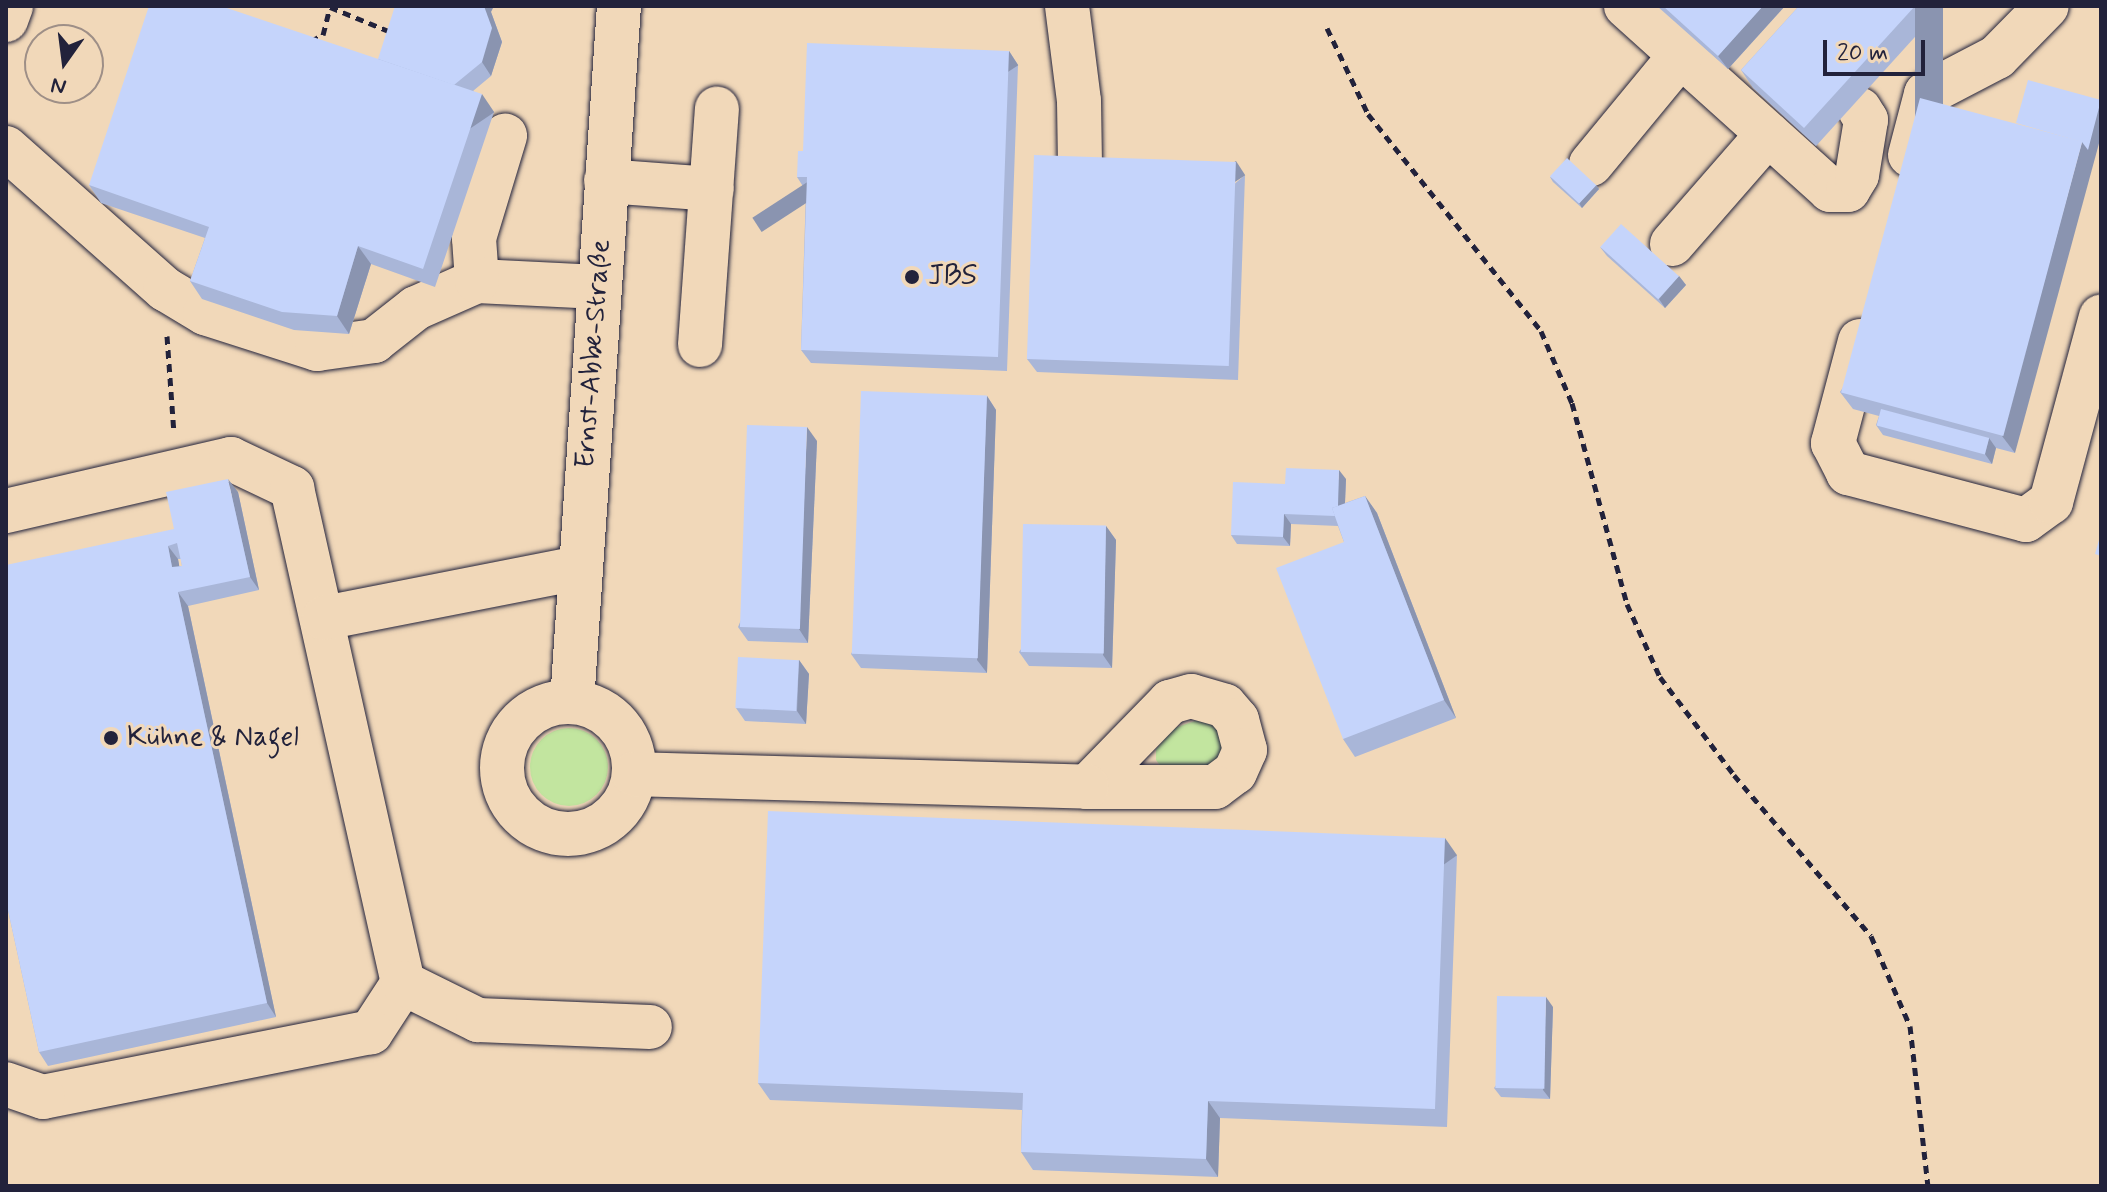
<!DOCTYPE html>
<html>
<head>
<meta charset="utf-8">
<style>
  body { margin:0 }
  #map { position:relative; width:2107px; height:1192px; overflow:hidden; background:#f1d8b9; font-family:Mynerve,sans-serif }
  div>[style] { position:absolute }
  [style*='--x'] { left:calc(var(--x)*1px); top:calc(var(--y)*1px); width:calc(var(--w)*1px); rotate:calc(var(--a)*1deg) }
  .green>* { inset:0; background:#c2e59f }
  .round { border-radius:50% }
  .path>* { height:5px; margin-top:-2.5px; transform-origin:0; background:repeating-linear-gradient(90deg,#22223b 0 8px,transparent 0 14px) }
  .roads { filter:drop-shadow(0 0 2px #22223b) drop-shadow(0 0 2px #22223b) }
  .minor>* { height:44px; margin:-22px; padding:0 22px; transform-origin:22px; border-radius:22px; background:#f1d8b9 }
  .minor>.ring { margin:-22px; padding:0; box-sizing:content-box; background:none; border:44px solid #f1d8b9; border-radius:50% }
  .wall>* { inset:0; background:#a9b6d8 }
  .shaded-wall>* { inset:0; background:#8a94b0; transform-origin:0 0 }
  .building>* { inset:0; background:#c5d4fb; transform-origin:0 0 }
  .dots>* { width:22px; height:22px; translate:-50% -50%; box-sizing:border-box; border:4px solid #f1d8b9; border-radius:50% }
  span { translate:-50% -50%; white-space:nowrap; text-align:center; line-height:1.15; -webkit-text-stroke:6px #f1d8b9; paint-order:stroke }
  .poi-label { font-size:28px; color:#22223b }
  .left { translate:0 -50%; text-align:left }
  .street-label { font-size:28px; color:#22223b }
  .frame { position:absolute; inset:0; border:8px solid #22223b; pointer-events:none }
  .north { position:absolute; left:24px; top:24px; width:80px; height:80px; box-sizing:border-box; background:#f1d8b9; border:2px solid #9e8f87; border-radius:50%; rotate:194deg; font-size:22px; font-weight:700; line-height:32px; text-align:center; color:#22223b }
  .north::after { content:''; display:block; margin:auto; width:28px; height:36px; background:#22223b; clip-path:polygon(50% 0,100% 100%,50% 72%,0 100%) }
  .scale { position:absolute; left:1823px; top:40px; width:102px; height:36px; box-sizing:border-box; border:4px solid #22223b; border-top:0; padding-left:10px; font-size:24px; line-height:28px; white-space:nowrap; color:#22223b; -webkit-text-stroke:6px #f1d8b9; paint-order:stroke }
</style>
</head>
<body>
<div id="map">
  <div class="green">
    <div style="clip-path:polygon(1201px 719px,1213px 724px,1222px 738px,1222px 754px,1212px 765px,1164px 771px,1156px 760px,1156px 749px,1174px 728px)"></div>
    <div class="round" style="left:530px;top:728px;width:78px;height:78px"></div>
  </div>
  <div class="path">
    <div style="--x:330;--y:7;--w:66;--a:22.3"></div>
    <div style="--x:1327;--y:28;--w:95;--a:64.5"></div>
    <div style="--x:1368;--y:114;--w:278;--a:51.4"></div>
    <div style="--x:1541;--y:331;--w:78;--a:66.7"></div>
    <div style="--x:1572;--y:403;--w:208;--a:74.7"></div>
    <div style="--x:1627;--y:604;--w:80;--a:65.7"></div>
    <div style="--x:1660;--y:677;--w:123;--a:52.9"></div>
    <div style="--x:1734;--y:775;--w:211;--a:49.6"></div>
    <div style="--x:1871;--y:936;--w:98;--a:66.6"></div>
    <div style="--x:1910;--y:1026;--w:161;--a:83.6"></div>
    <div style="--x:311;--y:41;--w:13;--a:-27"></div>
    <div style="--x:323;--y:35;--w:29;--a:-76"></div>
    <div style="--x:167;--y:336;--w:97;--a:85.9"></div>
  </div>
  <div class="roads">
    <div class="minor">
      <div style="--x:1067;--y:6;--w:96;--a:82.8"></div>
      <div style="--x:1079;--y:101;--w:62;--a:89.1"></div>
      <div style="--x:1626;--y:6;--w:275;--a:42"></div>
      <div style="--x:1830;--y:190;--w:18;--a:0"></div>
      <div style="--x:1848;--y:190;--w:17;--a:-59"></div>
      <div style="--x:1857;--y:175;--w:56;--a:-80.7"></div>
      <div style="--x:1866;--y:120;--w:12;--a:-121"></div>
      <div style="--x:6;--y:20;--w:15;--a:-70"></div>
      <div style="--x:6;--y:148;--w:213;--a:41.6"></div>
      <div style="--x:165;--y:289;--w:47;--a:31"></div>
      <div style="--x:205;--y:313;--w:118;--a:17.8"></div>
      <div style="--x:317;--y:349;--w:58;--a:-8"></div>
      <div style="--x:374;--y:341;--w:53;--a:-38.2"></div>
      <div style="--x:416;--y:308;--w:67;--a:-23.9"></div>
      <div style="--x:477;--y:281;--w:122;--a:2.8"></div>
      <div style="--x:1910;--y:155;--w:63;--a:-75.3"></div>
      <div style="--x:1926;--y:94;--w:80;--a:-27.5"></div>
      <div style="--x:1997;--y:57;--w:71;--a:-45.6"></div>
      <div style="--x:1591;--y:164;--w:141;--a:-50.5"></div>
      <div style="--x:606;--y:181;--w:106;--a:4.3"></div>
      <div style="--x:1672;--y:244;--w:146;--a:-48.9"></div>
      <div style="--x:477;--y:281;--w:43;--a:-94"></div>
      <div style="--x:474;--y:238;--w:107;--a:-73.1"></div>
      <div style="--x:1860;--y:341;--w:106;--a:104.8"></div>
      <div style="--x:1833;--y:443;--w:34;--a:63"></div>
      <div style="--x:1848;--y:473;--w:184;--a:14.8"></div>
      <div style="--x:2026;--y:520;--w:31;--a:-36"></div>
      <div style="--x:2051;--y:502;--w:192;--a:-74.9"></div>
      <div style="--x:700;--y:345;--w:237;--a:-85.9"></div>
      <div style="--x:6;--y:511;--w:231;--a:-13"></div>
      <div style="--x:231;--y:459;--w:68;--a:25.4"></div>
      <div style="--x:292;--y:488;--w:507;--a:77.36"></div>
      <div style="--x:403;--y:983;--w:59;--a:123.1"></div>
      <div style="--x:371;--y:1032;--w:334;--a:168.8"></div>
      <div style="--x:43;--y:1097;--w:39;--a:-161"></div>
      <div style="--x:324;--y:618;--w:259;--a:-11.1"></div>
      <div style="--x:1191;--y:696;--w:35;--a:16"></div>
      <div style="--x:1225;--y:706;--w:18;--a:49"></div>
      <div style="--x:1237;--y:720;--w:31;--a:75"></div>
      <div style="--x:1245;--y:750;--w:24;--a:114"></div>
      <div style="--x:1235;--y:772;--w:25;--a:143"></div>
      <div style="--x:1215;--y:787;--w:128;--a:180"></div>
      <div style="--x:1087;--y:787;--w:119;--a:-45.7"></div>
      <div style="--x:1170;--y:702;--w:22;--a:-16"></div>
      <div style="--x:572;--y:702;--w:698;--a:-86.14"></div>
      <div class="ring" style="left:502px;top:702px;width:88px;height:88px"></div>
      <div style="--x:634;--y:774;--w:453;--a:1.6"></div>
      <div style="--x:403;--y:983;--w:84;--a:26.3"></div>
      <div style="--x:478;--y:1020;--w:172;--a:2.3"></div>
    </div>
  </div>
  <div class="wall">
    <div style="clip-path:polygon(1657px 6px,1785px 6px,1728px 69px)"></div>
    <div style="clip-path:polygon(1799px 6px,1943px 6px,1816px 146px,1753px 88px,1741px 70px)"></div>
    <div style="clip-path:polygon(491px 12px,502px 42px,491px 76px,473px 91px,494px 112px,435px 287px,371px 264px,349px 334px,294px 330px,202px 299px,190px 281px,205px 238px,101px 203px,89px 185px,378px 59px)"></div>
    <div style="clip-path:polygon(1009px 51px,1018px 65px,1007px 371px,811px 363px,801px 350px,806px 191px,797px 177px,803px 151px)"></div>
    <div style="clip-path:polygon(2016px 124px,2015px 453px,1996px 448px,1992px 464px,1883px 435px,1876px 425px,1879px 416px,1853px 409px,1840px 392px)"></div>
    <div style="clip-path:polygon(1245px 175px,1238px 380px,1037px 372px,1027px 359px)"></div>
    <div style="clip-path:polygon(1550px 177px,1596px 185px,1599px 189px,1582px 208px,1553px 182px)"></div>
    <div style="clip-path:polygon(1600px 247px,1679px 276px,1686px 285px,1665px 308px,1607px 256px)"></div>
    <div style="clip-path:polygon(987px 396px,996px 410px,987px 673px,861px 668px,851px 654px)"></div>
    <div style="clip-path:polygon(817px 441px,808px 643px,748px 641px,738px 627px)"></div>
    <div style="clip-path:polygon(1346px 479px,1345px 503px,1365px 496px,1377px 513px,1456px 718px,1355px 757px,1343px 739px,1344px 542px,1338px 526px,1291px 524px,1290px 546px,1237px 544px,1231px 535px,1285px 484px)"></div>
    <div style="clip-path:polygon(evenodd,238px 492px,259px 590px,188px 606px,276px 1017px,48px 1066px,39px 1052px,6px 901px,174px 529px,238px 492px,178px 559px,181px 559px,182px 566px,179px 566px,178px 559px)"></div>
    <div style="clip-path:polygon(1106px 526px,1116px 540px,1112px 668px,1029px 666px,1019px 652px)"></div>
    <div style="clip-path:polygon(799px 660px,809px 674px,806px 724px,745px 721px,736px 708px)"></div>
    <div style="clip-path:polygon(1457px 855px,1447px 1127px,1220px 1118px,1218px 1177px,1033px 1170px,1021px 1152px,1022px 1110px,770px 1100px,758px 1083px)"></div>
    <div style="clip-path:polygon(1553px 1007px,1550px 1099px,1501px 1097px,1494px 1088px)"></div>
  </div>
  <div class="shaded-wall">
    <div style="clip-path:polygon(484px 6px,494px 6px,491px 12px,502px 42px,491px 76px,482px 62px)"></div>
    <div style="clip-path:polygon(1763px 6px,1785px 6px,1728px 69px,1718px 56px)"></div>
    <div style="left:1915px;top:6px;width:28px;height:165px"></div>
    <div style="left:1009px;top:51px;width:17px;height:306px;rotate:57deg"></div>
    <div style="left:482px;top:94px;width:22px;height:185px;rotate:56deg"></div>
    <div style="clip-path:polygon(2101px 102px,2101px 136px,2015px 453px,2002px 436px,2082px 142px)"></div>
    <div style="left:1236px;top:161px;width:17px;height:205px;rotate:57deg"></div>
    <div style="clip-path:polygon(1596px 185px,1599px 189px,1582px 208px,1579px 203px)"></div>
    <div style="clip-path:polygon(358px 246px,371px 264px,349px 334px,337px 316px)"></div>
    <div style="clip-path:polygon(1679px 276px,1686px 285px,1665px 308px,1659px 299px)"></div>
    <div style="clip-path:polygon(987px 396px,996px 410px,987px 673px,977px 660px)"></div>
    <div style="clip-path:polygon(807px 427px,817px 441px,808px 643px,799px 629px)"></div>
    <div style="clip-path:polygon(1989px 438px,1996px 448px,1992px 464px,1985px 454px)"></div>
    <div style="clip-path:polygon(1339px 470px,1346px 479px,1344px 526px,1337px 516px)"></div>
    <div style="clip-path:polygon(228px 479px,238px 492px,259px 590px,250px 577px)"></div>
    <div style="clip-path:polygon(1365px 496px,1377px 513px,1456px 718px,1444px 700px)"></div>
    <div style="clip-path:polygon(1284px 514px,1291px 524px,1290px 546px,1283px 537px)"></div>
    <div style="clip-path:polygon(1106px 526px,1116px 540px,1112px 668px,1103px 655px)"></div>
    <div style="clip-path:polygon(168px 546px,178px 559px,182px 581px,172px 567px)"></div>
    <div style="clip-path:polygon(178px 592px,188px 606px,276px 1017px,267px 1003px)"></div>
    <div style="clip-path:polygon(799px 660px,809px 674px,806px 724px,797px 711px)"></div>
    <div style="left:1445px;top:838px;width:21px;height:271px;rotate:55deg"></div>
    <div style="clip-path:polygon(1546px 997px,1553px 1007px,1550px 1099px,1543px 1090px)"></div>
    <div style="clip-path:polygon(1208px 1101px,1220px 1118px,1218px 1177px,1206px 1159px)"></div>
  </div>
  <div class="building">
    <div style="clip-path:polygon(149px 6px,221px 6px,482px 94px,423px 269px,358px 246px,337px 316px,282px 312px,190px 281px,209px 227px,89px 185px)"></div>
    <div style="clip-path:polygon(395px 6px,484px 6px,492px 28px,482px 62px,454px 85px,378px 59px)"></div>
    <div style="clip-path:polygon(1663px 6px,1763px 6px,1718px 56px)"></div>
    <div style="clip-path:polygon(1799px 6px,1915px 6px,1804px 128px,1741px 70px)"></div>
    <div style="clip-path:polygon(807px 43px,1009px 51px,998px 357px,801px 350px,807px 177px,797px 177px,798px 151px,803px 151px)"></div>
    <div style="clip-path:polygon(2028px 80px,2101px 100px,2088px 150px,2082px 142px,2016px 123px)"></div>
    <div style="left:1920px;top:98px;width:168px;height:305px;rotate:15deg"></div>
    <div style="left:1034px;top:155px;width:202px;height:204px;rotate:2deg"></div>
    <div style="left:1567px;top:158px;width:40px;height:25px;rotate:43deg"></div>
    <div style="left:1621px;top:224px;width:78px;height:31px;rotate:42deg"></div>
    <div style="left:861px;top:391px;width:126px;height:263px;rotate:2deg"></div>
    <div style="left:1881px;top:409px;width:112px;height:17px;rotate:15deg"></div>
    <div style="left:747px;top:425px;width:60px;height:202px;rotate:2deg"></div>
    <div style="clip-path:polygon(1286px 468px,1339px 470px,1338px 506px,1332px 508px,1335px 516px,1284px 514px,1283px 537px,1231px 535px,1233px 482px,1285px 484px)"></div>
    <div style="clip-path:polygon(evenodd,228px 479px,250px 577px,178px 592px,267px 1003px,39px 1052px,6px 901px,6px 565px,174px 529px,166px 492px,228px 479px,177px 543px,182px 566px,172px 567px,168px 546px,177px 543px)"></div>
    <div style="clip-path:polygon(1365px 496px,1444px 700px,1343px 739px,1276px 568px,1344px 542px,1332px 508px)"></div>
    <div style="left:1023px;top:524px;width:83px;height:128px;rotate:1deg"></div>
    <div style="clip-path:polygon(2101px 533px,2101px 556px,2095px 554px)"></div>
    <div style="left:738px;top:657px;width:61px;height:51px;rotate:3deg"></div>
    <div style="clip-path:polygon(768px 811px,1445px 838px,1435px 1109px,1208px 1101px,1206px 1159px,1021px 1152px,1023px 1093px,758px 1083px)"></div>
    <div style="left:1497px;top:996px;width:49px;height:92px;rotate:1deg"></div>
  </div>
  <div class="dots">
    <div style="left:912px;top:277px;background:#22223b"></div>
    <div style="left:111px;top:738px;background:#22223b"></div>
  </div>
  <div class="poi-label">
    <span class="left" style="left:928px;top:277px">JBS</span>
    <span class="left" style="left:127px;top:738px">Kühne &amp; Nagel</span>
  </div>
  <div class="street-label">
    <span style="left:594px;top:354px;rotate:-86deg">Ernst-Abbe-Straße</span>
  </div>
  <div class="frame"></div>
  <div class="north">N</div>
  <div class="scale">20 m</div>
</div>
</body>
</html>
